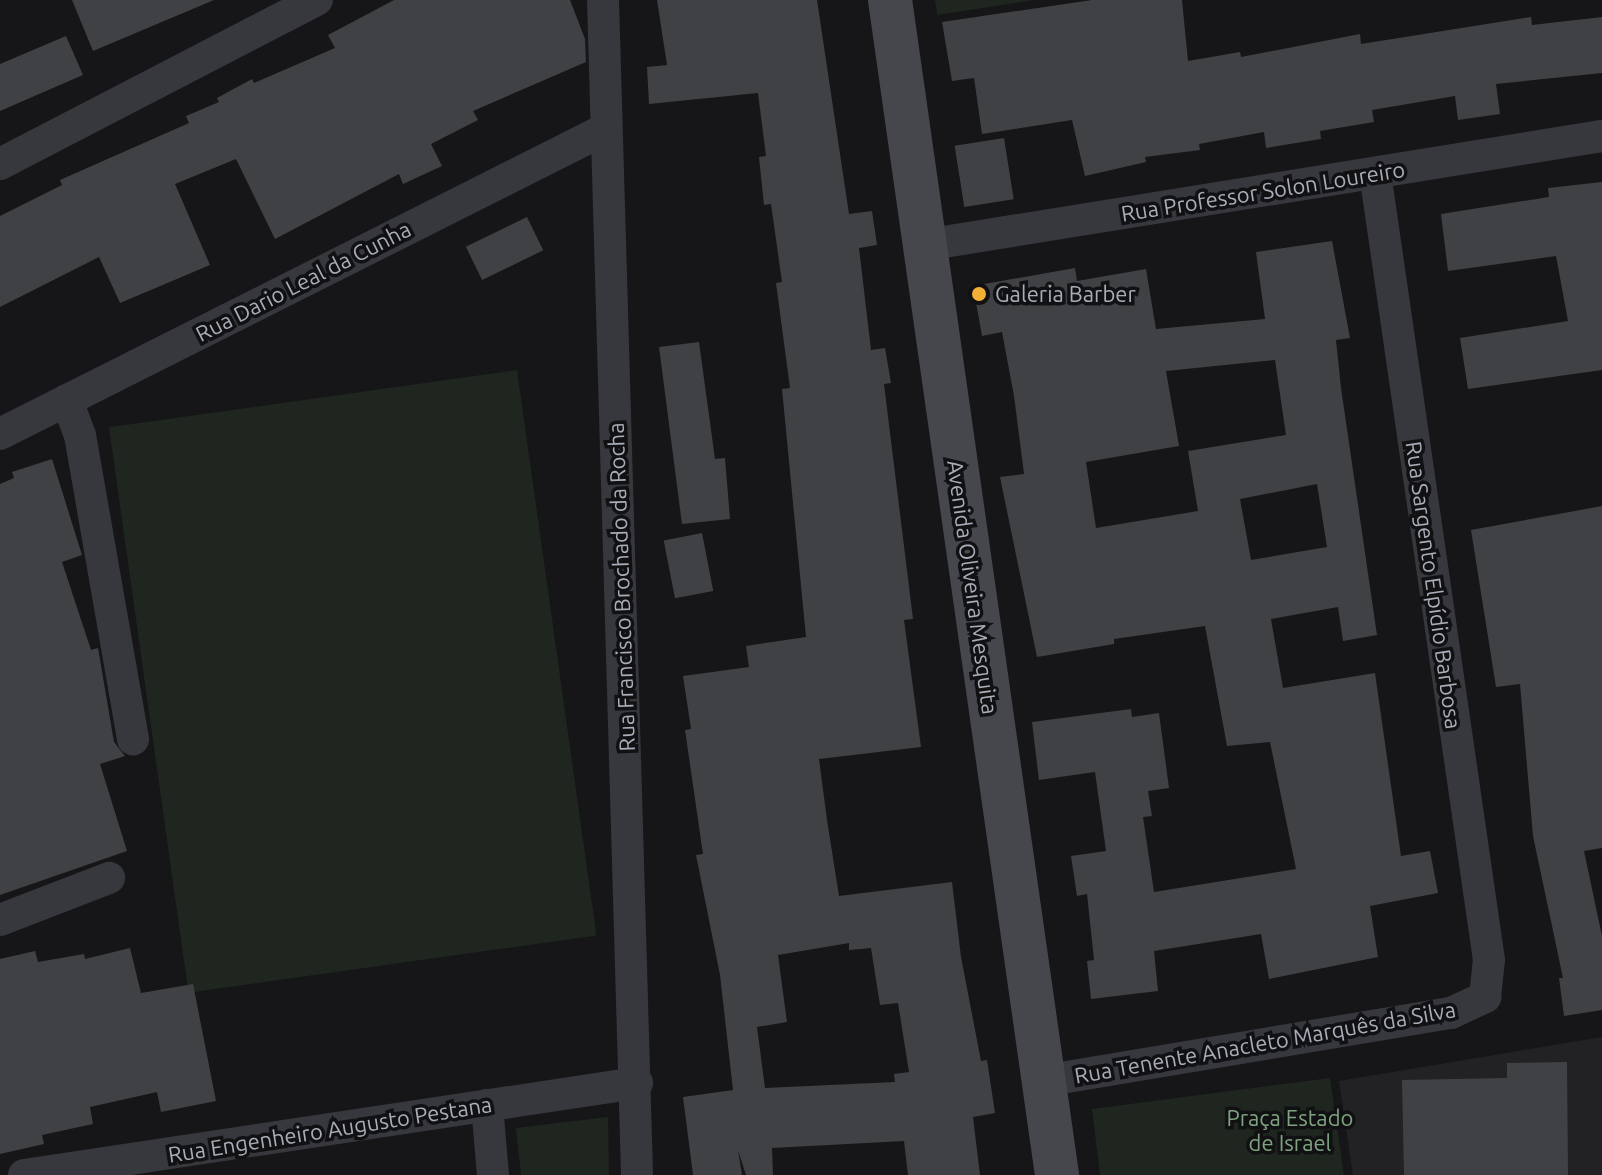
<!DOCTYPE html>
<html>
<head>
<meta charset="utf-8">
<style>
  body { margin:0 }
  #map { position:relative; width:1602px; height:1175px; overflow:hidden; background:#161618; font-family:Ubuntu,sans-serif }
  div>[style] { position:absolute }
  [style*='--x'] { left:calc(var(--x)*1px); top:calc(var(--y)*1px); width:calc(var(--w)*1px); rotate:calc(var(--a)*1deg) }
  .built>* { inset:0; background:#222225 }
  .green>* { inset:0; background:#1e261f; transform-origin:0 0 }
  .building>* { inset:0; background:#404145; transform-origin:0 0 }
  .street>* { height:32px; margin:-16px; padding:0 16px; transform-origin:16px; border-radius:16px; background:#37383d }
  .secondary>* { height:44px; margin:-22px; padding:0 22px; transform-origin:22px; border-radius:22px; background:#45474d }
  .dots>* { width:22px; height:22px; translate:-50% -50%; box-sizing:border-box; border:4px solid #111113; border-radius:50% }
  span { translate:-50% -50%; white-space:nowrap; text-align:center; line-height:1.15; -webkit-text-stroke:7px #111113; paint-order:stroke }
  .street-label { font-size:22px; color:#a8adb8 }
  .poi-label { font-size:22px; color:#a8adb8 }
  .left { translate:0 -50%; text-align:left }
  .park-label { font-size:22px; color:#7fa381 }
</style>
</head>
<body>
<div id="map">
  <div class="built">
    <div style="clip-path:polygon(1602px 1037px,1602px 1175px,1353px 1175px,1339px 1081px)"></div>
  </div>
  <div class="green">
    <div style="clip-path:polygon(935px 0,1034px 0,937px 15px)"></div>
    <div style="left:517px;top:370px;width:571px;height:412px;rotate:82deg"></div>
    <div style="clip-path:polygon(1330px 1078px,1344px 1175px,1100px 1175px,1092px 1109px)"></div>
    <div style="clip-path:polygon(608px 1117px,609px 1175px,521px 1175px,516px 1128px)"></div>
  </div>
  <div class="building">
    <div style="clip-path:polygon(72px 0,214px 0,93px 51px)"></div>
    <div style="clip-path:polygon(394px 0,570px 0,585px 39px,586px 62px,473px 111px,478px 120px,431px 144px,442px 166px,403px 184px,399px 174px,275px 239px,236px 159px,175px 184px,210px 265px,120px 303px,99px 257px,0 307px,0 216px,62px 185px,60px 180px,189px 123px,186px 116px,219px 102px,217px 98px,252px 79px,254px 83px,335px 48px,328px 35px)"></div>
    <div style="clip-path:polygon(evenodd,657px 0,817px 0,849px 214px,872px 211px,877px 245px,859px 248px,871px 350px,885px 348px,891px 383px,884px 384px,913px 619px,904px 620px,921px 747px,819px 759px,827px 820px,839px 896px,952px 882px,961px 957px,981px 1061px,987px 1060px,995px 1113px,973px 1117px,980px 1175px,908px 1175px,904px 1141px,772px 1148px,773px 1175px,746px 1175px,738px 1150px,742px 1175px,693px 1175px,683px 1097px,733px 1090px,720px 975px,696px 855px,703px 854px,685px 730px,691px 729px,683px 676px,749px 667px,746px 646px,806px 637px,782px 389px,790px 388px,776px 283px,782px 282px,771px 204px,764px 205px,759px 157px,766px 156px,758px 93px,649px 104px,647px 67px,667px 65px,657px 0,849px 943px,849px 950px,871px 948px,880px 1005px,898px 1003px,909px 1072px,894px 1074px,895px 1082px,765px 1088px,757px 1027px,787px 1022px,778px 955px,849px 943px)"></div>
    <div style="clip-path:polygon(1092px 0,1182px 0,1188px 61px,1240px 52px,1241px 57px,1360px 34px,1361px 44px,1531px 17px,1532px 25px,1602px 17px,1602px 73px,1496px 84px,1500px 114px,1458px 120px,1455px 96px,1372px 110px,1374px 122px,1320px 131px,1321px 139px,1266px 148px,1264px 132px,1199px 144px,1200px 150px,1145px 157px,1146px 162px,1085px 176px,1072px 120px,982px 134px,974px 78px,952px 81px,942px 22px)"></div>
    <div style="clip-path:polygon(66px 36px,83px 75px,0 111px,0 64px)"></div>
    <div style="left:1004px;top:138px;width:62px;height:50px;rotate:81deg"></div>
    <div style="clip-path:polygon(1602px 182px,1602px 370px,1468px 389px,1460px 338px,1568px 321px,1556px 256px,1448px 271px,1441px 214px,1549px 197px,1548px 188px)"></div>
    <div style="left:527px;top:217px;width:37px;height:68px;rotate:64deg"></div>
    <div style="clip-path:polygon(evenodd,1332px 241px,1350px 338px,1336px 340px,1341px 388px,1377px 635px,1343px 641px,1338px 607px,1271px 619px,1283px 688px,1375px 673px,1401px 856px,1430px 851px,1438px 893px,1370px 906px,1378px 957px,1269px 979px,1261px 934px,1154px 951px,1158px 991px,1091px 999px,1087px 961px,1094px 960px,1087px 894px,1077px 896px,1071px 856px,1106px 851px,1095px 772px,1039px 780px,1032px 722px,1131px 709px,1132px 717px,1159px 713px,1169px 788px,1148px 791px,1152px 816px,1143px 817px,1154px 892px,1296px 869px,1270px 742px,1227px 746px,1205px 626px,1114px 639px,1114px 644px,1037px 657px,1000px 477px,1024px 474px,1014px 396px,1002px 332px,982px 336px,973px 286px,1075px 268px,1077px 281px,1146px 269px,1156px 329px,1265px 319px,1256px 252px,1332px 241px,1275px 360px,1286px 435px,1188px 451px,1198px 511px,1096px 528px,1086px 462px,1179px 446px,1166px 371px,1275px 360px,1332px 241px,1317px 484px,1327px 547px,1251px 560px,1240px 499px,1317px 484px)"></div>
    <div style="clip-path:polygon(699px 342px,715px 459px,725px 458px,730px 519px,682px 524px,659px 347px)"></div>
    <div style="clip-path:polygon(52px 459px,82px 555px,62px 562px,91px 650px,98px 648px,114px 742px,125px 756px,100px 764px,127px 851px,0 895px,0 484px,14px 478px,12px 472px)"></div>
    <div style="clip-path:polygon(1602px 506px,1602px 848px,1584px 851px,1602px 936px,1602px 1010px,1564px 1016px,1559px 978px,1563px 978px,1533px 836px,1520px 684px,1496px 687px,1471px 530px)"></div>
    <div style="left:702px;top:533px;width:59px;height:39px;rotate:79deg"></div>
    <div style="clip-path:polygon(130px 948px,141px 993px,193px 984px,216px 1101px,161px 1112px,157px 1092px,90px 1107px,93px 1124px,42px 1135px,44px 1144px,0 1154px,0 959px,35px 951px,38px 962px,84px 954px,85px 959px)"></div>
    <div style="clip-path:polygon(1567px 1062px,1568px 1175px,1404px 1175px,1402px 1080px,1507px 1078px,1507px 1063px)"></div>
  </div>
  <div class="street">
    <div style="--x:603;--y:0;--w:1175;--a:88.34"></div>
    <div style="--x:0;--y:164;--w:357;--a:-27.4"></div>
    <div style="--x:925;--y:245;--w:686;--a:-9.15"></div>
    <div style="--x:67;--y:400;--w:37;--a:70"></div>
    <div style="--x:80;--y:435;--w:309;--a:80.1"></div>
    <div style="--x:0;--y:434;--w:678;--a:-26.72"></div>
    <div style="--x:0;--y:920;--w:117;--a:-21.1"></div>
    <div style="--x:1043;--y:1081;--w:414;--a:-9.5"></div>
    <div style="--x:1451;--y:1013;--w:38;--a:-25"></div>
    <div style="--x:1485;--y:997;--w:37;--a:-84"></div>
    <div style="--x:1489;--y:960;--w:795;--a:-98.24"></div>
    <div style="--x:487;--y:1105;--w:70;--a:85.1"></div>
    <div style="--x:24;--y:1175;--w:620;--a:-8.54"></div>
  </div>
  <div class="secondary">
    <div style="--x:890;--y:0;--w:1187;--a:81.91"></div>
  </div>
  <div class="dots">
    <div style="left:979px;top:294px;background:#f2b134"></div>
  </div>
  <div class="street-label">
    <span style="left:1263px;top:191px;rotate:-9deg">Rua Professor Solon Loureiro</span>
    <span style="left:303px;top:281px;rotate:-27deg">Rua Dario Leal da Cunha</span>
    <span style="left:1434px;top:585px;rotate:82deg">Rua Sargento Elpídio Barbosa</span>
    <span style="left:621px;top:587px;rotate:-92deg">Rua Francisco Brochado da Rocha</span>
    <span style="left:973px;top:587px;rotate:82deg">Avenida Oliveira Mesquita</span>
    <span style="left:1265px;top:1042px;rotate:-10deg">Rua Tenente Anacleto Marquês da Silva</span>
    <span style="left:330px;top:1129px;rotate:-9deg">Rua Engenheiro Augusto Pestana</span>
  </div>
  <div class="poi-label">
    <span class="left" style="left:995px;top:294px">Galeria Barber</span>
  </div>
  <div class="park-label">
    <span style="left:1290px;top:1130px">Praça Estado<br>de Israel</span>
  </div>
</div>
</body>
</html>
